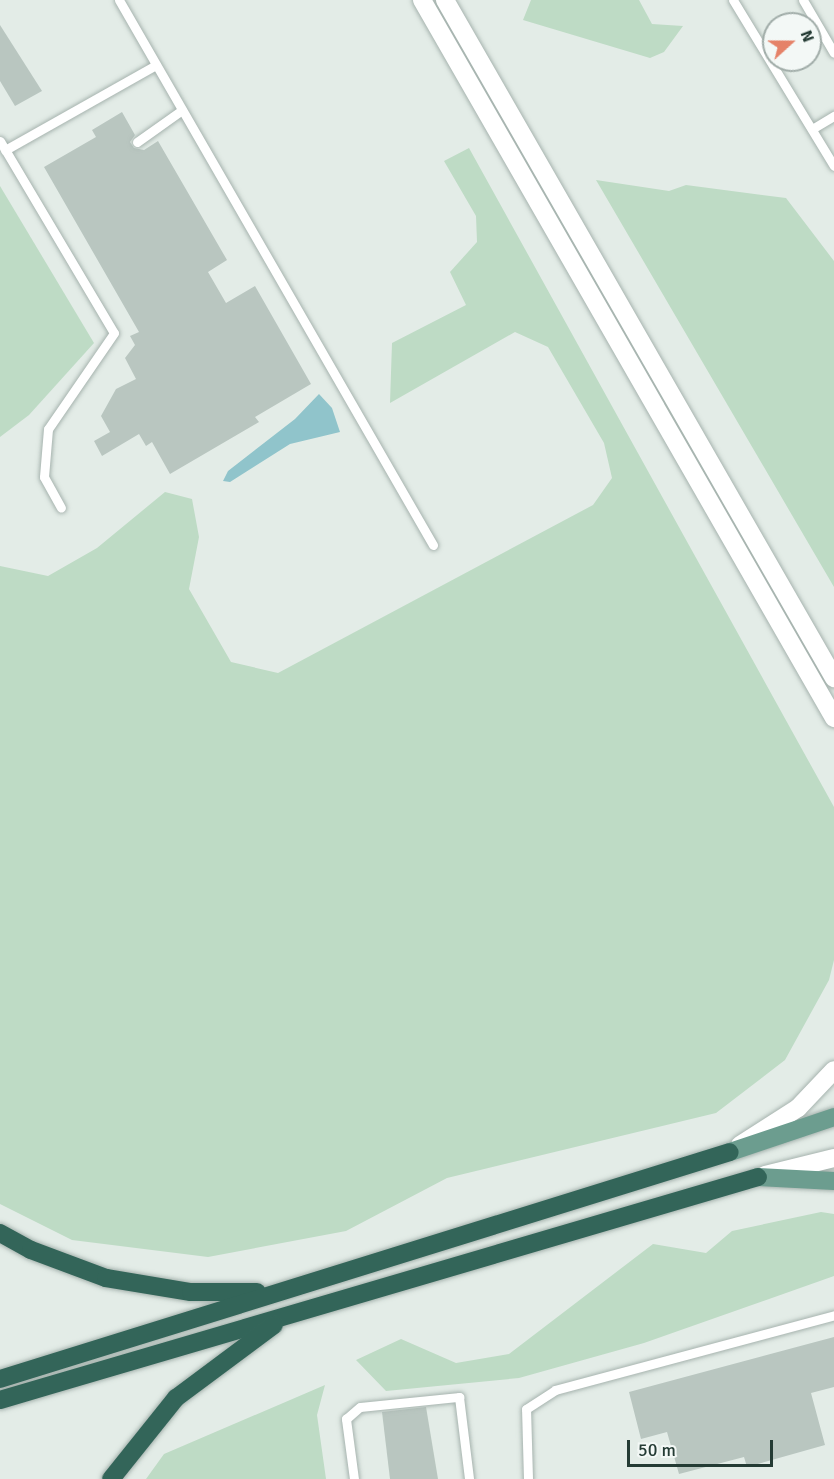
<!DOCTYPE html>
<html>
<head>
<meta charset="utf-8">
<style>
  body { margin:0 }
  #map { position:relative; width:834px; height:1479px; overflow:hidden; background:#e3ece7; font-family:Signika,sans-serif }
  div>[style] { position:absolute }
  [style*='--x'] { left:calc(var(--x)*1px); top:calc(var(--y)*1px); width:calc(var(--w)*1px); rotate:calc(var(--a)*1deg) }
  .green>* { inset:0; background:#bedbc5 }
  .water>* { inset:0; background:#90c4cb }
  .building>* { inset:0; background:#b9c6c0 }
  .roads { filter:drop-shadow(0 0 2px #a6b3ae) drop-shadow(0 0 2px #a6b3ae) }
  .lane>* { height:9px; margin:-4.5px; padding:0 4.5px; transform-origin:4.5px; border-radius:4.5px; background:#fff }
  .secondary>* { height:18px; margin:-9px; padding:0 9px; transform-origin:9px; border-radius:9px; background:#fff }
  .primary>* { height:18px; margin:-9px; padding:0 9px; transform-origin:9px; border-radius:9px; background:#6c9d8f }
  .highway>* { height:18px; margin:-9px; padding:0 9px; transform-origin:9px; border-radius:9px; background:#336559 }
  span { translate:-50% -50%; white-space:nowrap; text-align:center; line-height:1.15; -webkit-text-stroke:4.5px #f3f8f6; paint-order:stroke }
  .north { position:absolute; left:762px; top:12px; width:60px; height:60px; box-sizing:border-box; background:#f3f8f6; border:2px solid #a0aca8; border-radius:50%; rotate:69deg; font-size:16px; font-weight:700; line-height:24px; text-align:center; color:#243b34 }
  .north::after { content:''; display:block; margin:auto; width:21px; height:27px; background:#e58268; clip-path:polygon(50% 0,100% 100%,50% 72%,0 100%) }
  .scale { position:absolute; left:627px; top:1440px; width:146px; height:27px; box-sizing:border-box; border:3px solid #243b34; border-top:0; padding-left:8px; font-size:18px; line-height:21px; white-space:nowrap; color:#243b34; -webkit-text-stroke:4px #f3f8f6; paint-order:stroke }
</style>
</head>
<body>
<div id="map">
  <div class="green">
    <div style="clip-path:polygon(531px 0,639px 0,652px 24px,683px 26px,664px 52px,650px 58px,523px 20px)"></div>
    <div style="clip-path:polygon(469px 148px,834px 807px,834px 960px,829px 980px,785px 1060px,716px 1113px,447px 1178px,346px 1231px,208px 1257px,72px 1240px,0 1204px,0 566px,48px 576px,97px 548px,165px 492px,192px 499px,199px 537px,189px 589px,231px 662px,278px 673px,593px 505px,612px 478px,604px 443px,548px 347px,515px 332px,390px 403px,392px 343px,466px 305px,450px 272px,477px 242px,476px 216px,444px 161px)"></div>
    <div style="clip-path:polygon(596px 180px,669px 191px,686px 185px,786px 198px,834px 261px,834px 587px)"></div>
    <div style="clip-path:polygon(0 186px,94px 343px,29px 415px,0 437px)"></div>
    <div style="clip-path:polygon(821px 1212px,834px 1214px,834px 1276px,644px 1343px,519px 1378px,386px 1391px,356px 1360px,401px 1339px,456px 1363px,509px 1354px,653px 1244px,706px 1253px,732px 1231px)"></div>
    <div style="clip-path:polygon(325px 1385px,317px 1415px,326px 1479px,146px 1479px,164px 1454px)"></div>
  </div>
  <div class="water">
    <div style="clip-path:polygon(319px 394px,332px 408px,340px 432px,290px 444px,230px 482px,223px 481px,228px 471px,295px 419px)"></div>
  </div>
  <div class="building">
    <div style="clip-path:polygon(0 25px,42px 91px,15px 106px,0 81px)"></div>
    <div style="clip-path:polygon(122px 112px,135px 135px,130px 142px,134px 148px,144px 150px,158px 141px,227px 260px,208px 272px,226px 303px,255px 286px,311px 384px,255px 417px,259px 422px,170px 474px,152px 442px,146px 446px,139px 434px,102px 456px,94px 441px,110px 432px,101px 416px,116px 389px,136px 379px,125px 358px,135px 345px,130px 336px,139px 332px,44px 167px,96px 137px,92px 130px)"></div>
    <div style="clip-path:polygon(834px 1337px,834px 1387px,811px 1393px,825px 1445px,747px 1467px,744px 1457px,679px 1474px,667px 1432px,641px 1439px,629px 1392px)"></div>
    <div style="clip-path:polygon(426px 1407px,438px 1479px,390px 1479px,382px 1412px)"></div>
  </div>
  <div class="roads">
    <div class="lane">
      <div style="--x:119;--y:0;--w:629;--a:60.05"></div>
      <div style="--x:733;--y:0;--w:194;--a:58.7"></div>
      <div style="--x:803;--y:0;--w:61;--a:59.7"></div>
      <div style="--x:812;--y:129;--w:26;--a:-31"></div>
      <div style="--x:0;--y:141;--w:223;--a:59.3"></div>
      <div style="--x:114;--y:333;--w:116;--a:124.5"></div>
      <div style="--x:48;--y:429;--w:48;--a:94.8"></div>
      <div style="--x:44;--y:477;--w:35;--a:61"></div>
      <div style="--x:137;--y:142;--w:55;--a:-35.4"></div>
      <div style="--x:5;--y:150;--w:173;--a:-29.4"></div>
      <div style="--x:354;--y:1479;--w:61;--a:-97.6"></div>
      <div style="--x:346;--y:1419;--w:18;--a:-41"></div>
      <div style="--x:360;--y:1407;--w:100;--a:-5.8"></div>
      <div style="--x:459;--y:1397;--w:83;--a:83"></div>
      <div style="--x:528;--y:1479;--w:70;--a:-91.6"></div>
      <div style="--x:526;--y:1409;--w:35;--a:-33"></div>
      <div style="--x:555;--y:1390;--w:289;--a:-15"></div>
    </div>
    <div class="secondary">
      <div style="--x:422;--y:0;--w:828;--a:60.15"></div>
      <div style="--x:445;--y:0;--w:782;--a:60.16"></div>
      <div style="--x:740;--y:1145;--w:69;--a:-32.5"></div>
      <div style="--x:798;--y:1108;--w:52;--a:-46.5"></div>
      <div style="--x:765;--y:1175;--w:71;--a:-13.8"></div>
    </div>
    <div class="primary">
      <div style="--x:730;--y:1152;--w:110;--a:-18.6"></div>
      <div style="--x:758;--y:1177;--w:76;--a:3"></div>
    </div>
    <div class="highway">
      <div style="--x:0;--y:1233;--w:35;--a:29"></div>
      <div style="--x:31;--y:1250;--w:80;--a:20.5"></div>
      <div style="--x:106;--y:1278;--w:86;--a:9.4"></div>
      <div style="--x:191;--y:1292;--w:66;--a:0"></div>
      <div style="--x:0;--y:1379;--w:764;--a:-17.27"></div>
      <div style="--x:0;--y:1400;--w:790;--a:-16.39"></div>
      <div style="--x:111;--y:1479;--w:104;--a:-51.3"></div>
      <div style="--x:176;--y:1398;--w:122;--a:-36.7"></div>
    </div>
  </div>
  <div class="north">N</div>
  <div class="scale">50 m</div>
</div>
</body>
</html>
